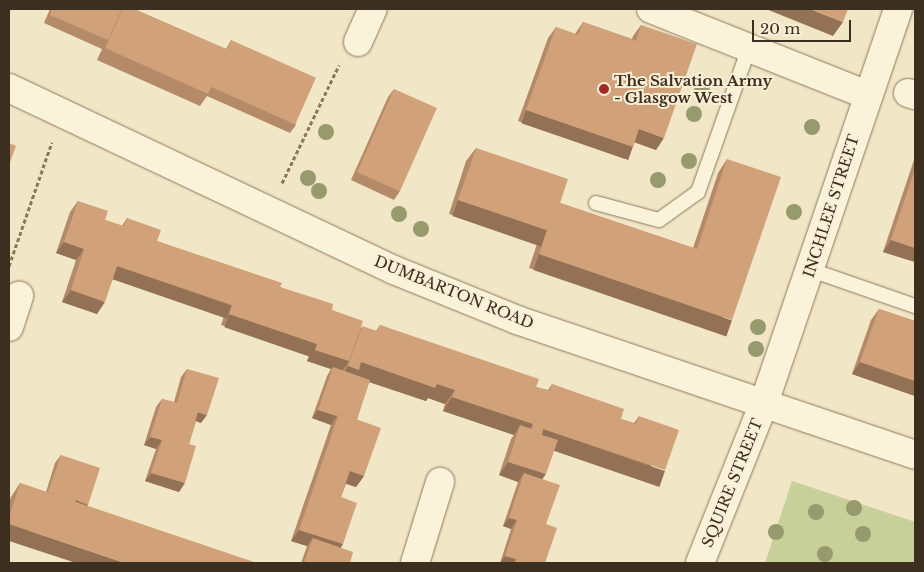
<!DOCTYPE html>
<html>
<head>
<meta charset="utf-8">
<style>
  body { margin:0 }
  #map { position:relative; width:924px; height:572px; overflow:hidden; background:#f1e6c6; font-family:"Libre Baskerville",serif }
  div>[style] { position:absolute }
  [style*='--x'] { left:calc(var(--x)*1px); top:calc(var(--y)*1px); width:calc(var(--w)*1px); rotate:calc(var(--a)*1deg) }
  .green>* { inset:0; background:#c8d099 }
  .path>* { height:3px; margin-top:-1.5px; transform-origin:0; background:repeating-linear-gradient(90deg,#8e785a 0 4px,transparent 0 6.5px) }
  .roads { filter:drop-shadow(0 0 1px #8e785a) drop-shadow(0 0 1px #8e785a) }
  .service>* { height:14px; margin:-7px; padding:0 7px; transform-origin:7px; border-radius:7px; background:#fbf2da }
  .minor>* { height:28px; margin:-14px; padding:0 14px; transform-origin:14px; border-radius:14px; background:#fbf2da }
  .tertiary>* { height:28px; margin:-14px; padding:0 14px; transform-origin:14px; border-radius:14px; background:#fbf2da }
  .trees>* { width:16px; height:16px; margin:-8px; border-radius:50%; background:#969a6d }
  .wall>* { inset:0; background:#b48a69 }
  .shaded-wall>* { inset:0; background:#927155; transform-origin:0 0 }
  .building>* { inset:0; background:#d1a17a; transform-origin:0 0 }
  .dots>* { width:14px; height:14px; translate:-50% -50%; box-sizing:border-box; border:2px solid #f8efd6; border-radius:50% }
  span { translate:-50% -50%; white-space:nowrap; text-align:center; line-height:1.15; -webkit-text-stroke:4px #f8efd6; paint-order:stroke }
  .poi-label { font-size:15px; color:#3d2f1f; font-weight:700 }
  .left { translate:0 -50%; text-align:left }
  .street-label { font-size:15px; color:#3d2f1f }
  .frame { position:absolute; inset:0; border:10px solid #3d2f1f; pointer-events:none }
  .scale { position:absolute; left:752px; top:20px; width:99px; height:22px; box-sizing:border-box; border:2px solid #3d2f1f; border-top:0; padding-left:6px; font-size:15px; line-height:18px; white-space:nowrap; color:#3d2f1f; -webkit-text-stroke:4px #f8efd6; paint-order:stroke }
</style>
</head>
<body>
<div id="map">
  <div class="green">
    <div style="clip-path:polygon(792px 481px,915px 522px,915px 563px,765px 563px)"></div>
  </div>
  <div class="path">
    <div style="--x:282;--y:183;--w:131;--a:-64.2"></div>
    <div style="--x:9;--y:266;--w:131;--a:-70.9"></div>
  </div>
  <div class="roads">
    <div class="service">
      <div style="--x:596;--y:203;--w:65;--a:15.1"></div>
      <div style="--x:659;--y:220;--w:48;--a:-35.7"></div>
      <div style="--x:698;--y:192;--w:153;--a:-70.5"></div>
      <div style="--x:811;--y:270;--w:110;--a:19.1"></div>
    </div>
    <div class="minor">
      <div style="--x:651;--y:9;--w:232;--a:21.7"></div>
      <div style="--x:358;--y:42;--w:36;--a:-66"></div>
      <div style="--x:908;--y:93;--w:7;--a:16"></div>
      <div style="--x:9;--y:327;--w:33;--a:-72"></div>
      <div style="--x:415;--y:563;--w:85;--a:-72.8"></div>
      <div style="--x:700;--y:563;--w:172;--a:-68.2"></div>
      <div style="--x:764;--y:403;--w:416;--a:-71.2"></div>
    </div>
    <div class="tertiary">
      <div style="--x:9;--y:88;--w:426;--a:25.3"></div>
      <div style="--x:394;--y:270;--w:133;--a:22.1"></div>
      <div style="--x:517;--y:320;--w:420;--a:18.7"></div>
    </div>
  </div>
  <div class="trees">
    <div style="left:702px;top:87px"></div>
    <div style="left:694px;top:114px"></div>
    <div style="left:812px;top:127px"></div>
    <div style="left:326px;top:132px"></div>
    <div style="left:689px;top:161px"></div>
    <div style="left:308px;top:178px"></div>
    <div style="left:658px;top:180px"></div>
    <div style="left:319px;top:191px"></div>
    <div style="left:794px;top:212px"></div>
    <div style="left:399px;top:214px"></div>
    <div style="left:421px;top:229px"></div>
    <div style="left:758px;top:327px"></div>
    <div style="left:756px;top:349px"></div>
    <div style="left:854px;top:508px"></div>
    <div style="left:816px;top:512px"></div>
    <div style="left:776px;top:532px"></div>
    <div style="left:863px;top:534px"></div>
    <div style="left:825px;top:554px"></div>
  </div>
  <div class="wall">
    <div style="clip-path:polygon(50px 9px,134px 9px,226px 49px,231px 40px,296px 125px,290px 133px,207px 96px,200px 106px,97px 60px,102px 49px,44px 23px)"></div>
    <div style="clip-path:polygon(583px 22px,632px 39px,633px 36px,641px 25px,656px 150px,634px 142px,633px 147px,625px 159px,518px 121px,548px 38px,556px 27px,575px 34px)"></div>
    <div style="clip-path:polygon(394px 89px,400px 191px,394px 200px,351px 180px,388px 97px)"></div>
    <div style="clip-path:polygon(476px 148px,560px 203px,693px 248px,718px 173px,727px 159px,723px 333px,529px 268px,537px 244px,449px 214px,466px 161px)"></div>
    <div style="clip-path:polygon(915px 157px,915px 262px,883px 252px)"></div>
    <div style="clip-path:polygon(78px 201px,105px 220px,122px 226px,127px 218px,157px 241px,280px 287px,332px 310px,361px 328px,376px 331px,380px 325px,536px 387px,548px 390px,552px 384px,621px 419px,634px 423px,639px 416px,656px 484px,554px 450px,542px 479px,546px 524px,545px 563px,500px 563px,511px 529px,503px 526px,518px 482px,499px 475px,511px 439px,514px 435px,443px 411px,445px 404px,428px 398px,426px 401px,369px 382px,357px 419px,364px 476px,356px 487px,346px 484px,341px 497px,343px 544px,341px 547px,350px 563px,301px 563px,307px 546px,291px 541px,331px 425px,312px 418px,327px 376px,331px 369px,307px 361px,309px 355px,221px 325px,224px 316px,113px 279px,97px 314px,62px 302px,76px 260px,56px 253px,70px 212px)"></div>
    <div style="clip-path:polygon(879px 309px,915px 321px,915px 396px,852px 374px,871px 320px)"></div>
    <div style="clip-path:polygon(187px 369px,201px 423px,196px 421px,189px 444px,179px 492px,145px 481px,156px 449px,144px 445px,156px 407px,162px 399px,174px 402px,181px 377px)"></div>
    <div style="clip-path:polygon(61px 455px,88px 505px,87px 506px,9px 541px,9px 502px,11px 497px,20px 483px,46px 492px,55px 463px)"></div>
  </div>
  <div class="shaded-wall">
    <div style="clip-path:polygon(766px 9px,810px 9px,843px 22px,833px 36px)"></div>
    <div style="left:526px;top:110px;width:113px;height:14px;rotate:19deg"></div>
    <div style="clip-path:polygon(639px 129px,664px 138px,656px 150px,631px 141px)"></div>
    <div style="left:458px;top:200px;width:94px;height:17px;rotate:19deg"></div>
    <div style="clip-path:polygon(891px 240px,915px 248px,915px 262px,883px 252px)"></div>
    <div style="clip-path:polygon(64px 242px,84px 249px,76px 260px,56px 253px)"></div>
    <div style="left:539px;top:254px;width:204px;height:17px;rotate:19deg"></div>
    <div style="left:117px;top:266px;width:121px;height:14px;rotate:19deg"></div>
    <div style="clip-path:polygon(71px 290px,105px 302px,97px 314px,62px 302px)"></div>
    <div style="left:229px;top:314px;width:93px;height:14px;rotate:19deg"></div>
    <div style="clip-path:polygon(315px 350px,349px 361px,341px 373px,333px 367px,331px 369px,307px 361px)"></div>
    <div style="clip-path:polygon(361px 362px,437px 384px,455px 390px,445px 404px,428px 398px,426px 401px,354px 377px,339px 380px,348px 366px)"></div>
    <div style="clip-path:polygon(860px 362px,915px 381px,915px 396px,852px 374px)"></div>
    <div style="clip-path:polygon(452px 397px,533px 424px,524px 438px,520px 425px,514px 435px,443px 411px)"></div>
    <div style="clip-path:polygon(318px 410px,337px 416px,331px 425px,312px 418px)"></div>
    <div style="clip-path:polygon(198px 412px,207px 415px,201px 423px,193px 420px)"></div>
    <div style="left:543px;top:429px;width:129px;height:17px;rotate:19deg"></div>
    <div style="clip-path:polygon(150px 437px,162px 440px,156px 449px,144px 445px)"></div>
    <div style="clip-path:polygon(508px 462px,546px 474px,536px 488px,524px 473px,518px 482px,499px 475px)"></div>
    <div style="clip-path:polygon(350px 471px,364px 476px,356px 487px,342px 482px)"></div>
    <div style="clip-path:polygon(151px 473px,185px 483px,179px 492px,145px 481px)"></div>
    <div style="clip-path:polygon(76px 500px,88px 505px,82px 513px,72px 510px)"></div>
    <div style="clip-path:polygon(509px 518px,517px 520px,511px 529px,503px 526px)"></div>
    <div style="clip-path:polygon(9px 524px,125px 563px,76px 563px,9px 541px)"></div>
    <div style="clip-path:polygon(299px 530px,343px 544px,335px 556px,313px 538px,307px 546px,291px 541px)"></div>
    <div style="clip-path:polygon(505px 556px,516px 559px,514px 563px,500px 563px)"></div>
  </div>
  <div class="building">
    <div style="clip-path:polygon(52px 9px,122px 9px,108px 40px,50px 15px)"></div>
    <div style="clip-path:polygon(123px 9px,134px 9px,228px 50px,208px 94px,105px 48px)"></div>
    <div style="clip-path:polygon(810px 9px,848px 9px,843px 22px)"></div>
    <div style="clip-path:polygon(583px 22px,636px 41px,641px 25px,697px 44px,664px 138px,639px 129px,633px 147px,526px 110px,556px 27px,578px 35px)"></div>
    <div style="left:231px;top:40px;width:93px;height:51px;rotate:24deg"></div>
    <div style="left:394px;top:89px;width:47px;height:91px;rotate:24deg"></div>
    <div style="clip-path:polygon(9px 143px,16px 146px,9px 165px)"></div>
    <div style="clip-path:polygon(476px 148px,568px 179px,560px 203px,697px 249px,727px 159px,781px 177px,732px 320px,539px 254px,547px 230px,458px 200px)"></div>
    <div style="clip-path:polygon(915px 169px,915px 248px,891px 240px)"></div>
    <div style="clip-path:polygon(78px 201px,108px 211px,105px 220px,124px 226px,127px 218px,161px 230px,157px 241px,282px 283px,280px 287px,333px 304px,332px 310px,363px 321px,349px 361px,315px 350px,317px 344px,229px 314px,232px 305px,117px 266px,105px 302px,71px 290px,84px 249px,64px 242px)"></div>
    <div style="clip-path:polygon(879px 309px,915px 321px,915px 381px,860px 362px)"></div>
    <div style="clip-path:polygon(380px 325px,539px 379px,536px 387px,550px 391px,552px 384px,624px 409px,621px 419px,636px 424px,639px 416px,679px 430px,665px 470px,543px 429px,542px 435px,558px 440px,546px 474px,508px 462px,520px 425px,532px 429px,533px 424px,452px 397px,455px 390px,437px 384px,435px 388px,361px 362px,359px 370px,348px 366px,362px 326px,377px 331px)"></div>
    <div style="clip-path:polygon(333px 367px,370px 380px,357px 419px,339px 413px,337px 416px,318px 410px)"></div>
    <div style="clip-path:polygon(187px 369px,219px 378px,207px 415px,198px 412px,189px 444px,196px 446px,185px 483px,151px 473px,162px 440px,150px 437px,162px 399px,177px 403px)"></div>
    <div style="clip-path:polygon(339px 413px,381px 428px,364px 476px,350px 471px,341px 497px,357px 503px,343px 544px,299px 530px)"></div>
    <div style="clip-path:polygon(61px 455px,100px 468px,88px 505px,76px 500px,75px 502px,48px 492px)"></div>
    <div style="clip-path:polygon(524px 473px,560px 485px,546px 524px,557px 528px,545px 563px,515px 563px,516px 559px,505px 556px,517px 520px,509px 518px)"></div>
    <div style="clip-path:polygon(20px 483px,257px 563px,125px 563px,9px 524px,9px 517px)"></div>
    <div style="clip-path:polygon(313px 538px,353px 552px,350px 563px,304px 563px)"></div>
  </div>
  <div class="dots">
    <div style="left:604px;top:89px;background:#a12a26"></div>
  </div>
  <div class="poi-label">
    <span class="left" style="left:614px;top:89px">The Salvation Army<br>- Glasgow West</span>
  </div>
  <div class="street-label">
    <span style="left:831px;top:206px;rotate:-72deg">INCHLEE STREET</span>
    <span style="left:454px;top:292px;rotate:22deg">DUMBARTON ROAD</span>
    <span style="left:732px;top:483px;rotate:-68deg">SQUIRE STREET</span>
  </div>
  <div class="frame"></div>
  <div class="scale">20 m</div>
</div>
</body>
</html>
